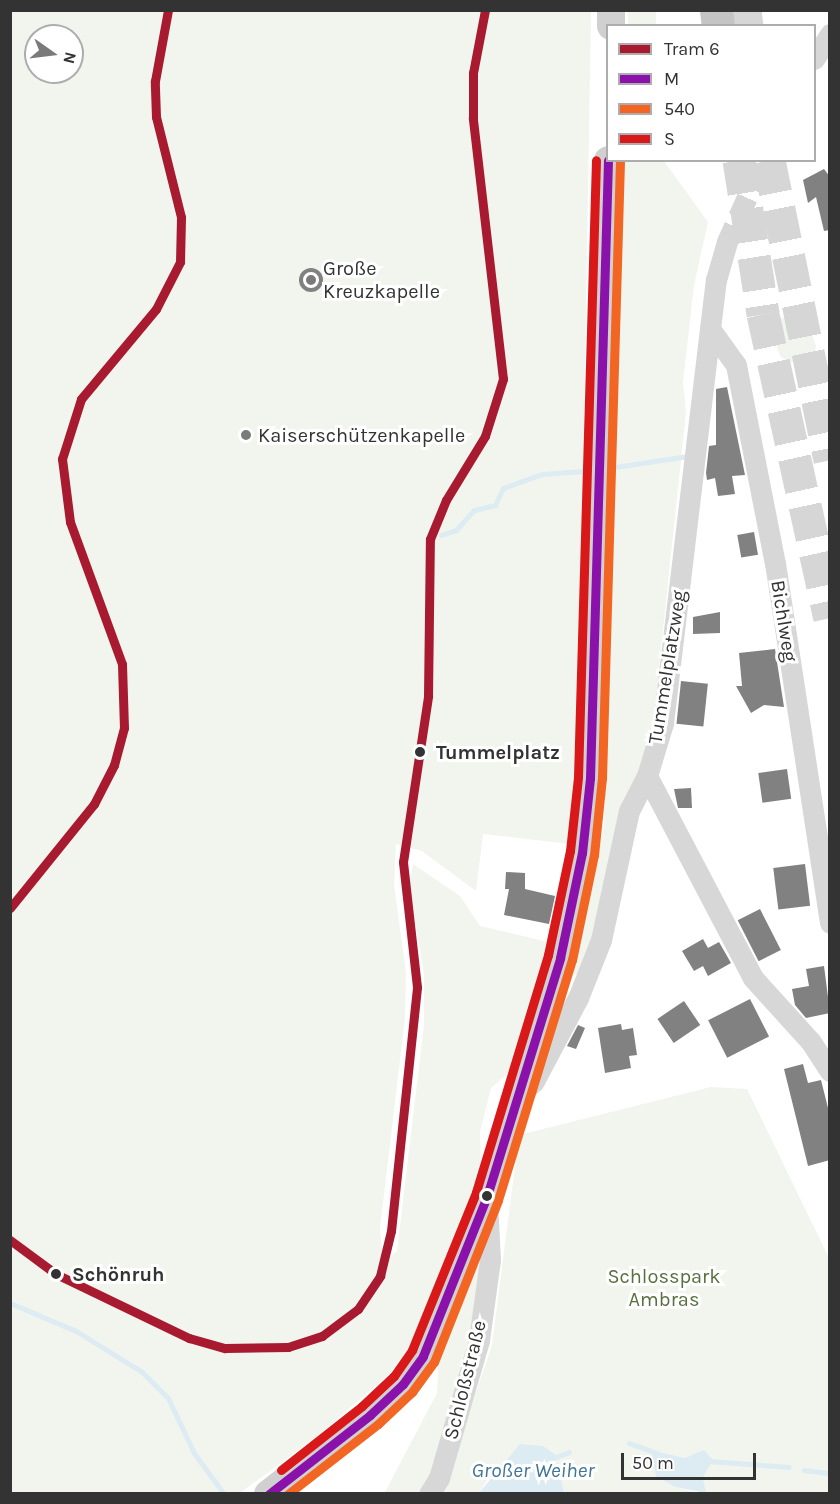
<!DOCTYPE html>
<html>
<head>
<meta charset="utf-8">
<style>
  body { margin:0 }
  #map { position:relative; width:840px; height:1504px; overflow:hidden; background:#fff; font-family:Karla,sans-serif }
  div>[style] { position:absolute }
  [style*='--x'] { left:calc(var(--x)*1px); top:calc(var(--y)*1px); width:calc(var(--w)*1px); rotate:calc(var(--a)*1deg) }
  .green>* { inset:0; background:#f1f5ed; transform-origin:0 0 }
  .water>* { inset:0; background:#ddebf3 }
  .stream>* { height:5px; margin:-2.5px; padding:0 2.5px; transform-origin:2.5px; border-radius:2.5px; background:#ddebf3 }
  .building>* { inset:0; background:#818181; transform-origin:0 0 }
  .round { border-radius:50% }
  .street-tunnel>* { height:21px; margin-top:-10.5px; transform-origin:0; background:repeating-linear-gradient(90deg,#d6d6d6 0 21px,transparent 0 31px) }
  .highway-tunnel>* { height:33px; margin-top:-16.5px; transform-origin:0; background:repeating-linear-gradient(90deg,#d6d6d6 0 33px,transparent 0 49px) }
  .street>* { height:21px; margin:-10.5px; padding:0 10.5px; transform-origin:10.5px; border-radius:10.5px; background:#d7d7d7 }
  .secondary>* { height:28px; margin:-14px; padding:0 14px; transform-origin:14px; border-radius:14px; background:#d0d0d0 }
  .highway>* { height:33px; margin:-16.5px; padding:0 16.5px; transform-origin:16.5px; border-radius:16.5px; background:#c4c4c4 }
  .bus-1>* { height:9px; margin:-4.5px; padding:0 4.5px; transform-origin:4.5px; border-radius:4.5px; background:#8a12aa }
  .bus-2>* { height:9px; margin:-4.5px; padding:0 4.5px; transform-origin:4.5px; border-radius:4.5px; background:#f26522 }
  .bus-3>* { height:9px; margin:-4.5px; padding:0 4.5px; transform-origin:4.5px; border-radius:4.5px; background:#d91819 }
  .tram-1>* { height:9px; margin:-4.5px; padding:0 4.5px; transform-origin:4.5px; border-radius:4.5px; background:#a81a30 }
  .dots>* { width:16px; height:16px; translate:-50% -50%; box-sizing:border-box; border:3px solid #fff; border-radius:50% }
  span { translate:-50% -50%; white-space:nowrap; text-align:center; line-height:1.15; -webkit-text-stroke:6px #fff; paint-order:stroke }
  .poi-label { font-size:20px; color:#333 }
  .left { translate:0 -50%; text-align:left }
  .street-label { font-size:20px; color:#333 }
  .stop-label { font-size:20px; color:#333; font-weight:700 }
  .park-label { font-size:20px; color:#56703f }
  .water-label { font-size:21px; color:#3f7597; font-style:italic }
  .frame { position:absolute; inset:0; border:12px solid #333; pointer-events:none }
  .legend { position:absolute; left:606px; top:24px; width:210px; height:138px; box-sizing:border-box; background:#fff; border:2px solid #adadad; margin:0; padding:8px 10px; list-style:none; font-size:18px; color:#333 }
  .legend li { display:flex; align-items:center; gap:12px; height:30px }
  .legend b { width:30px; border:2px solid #adadad }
  .north { position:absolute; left:24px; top:24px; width:60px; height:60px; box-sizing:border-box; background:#fff; border:2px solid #adadad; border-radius:50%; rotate:104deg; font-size:16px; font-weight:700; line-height:24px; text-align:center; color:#333 }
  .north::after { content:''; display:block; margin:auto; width:21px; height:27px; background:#7a7a7a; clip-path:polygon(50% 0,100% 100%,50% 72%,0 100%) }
  .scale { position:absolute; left:621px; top:1453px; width:135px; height:27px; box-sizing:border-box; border:3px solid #333; border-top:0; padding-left:8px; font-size:18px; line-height:21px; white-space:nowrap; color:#333; -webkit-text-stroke:4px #fff; paint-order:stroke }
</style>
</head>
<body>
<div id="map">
  <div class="green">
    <div style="clip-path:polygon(evenodd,10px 11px,591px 11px,578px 781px,570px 844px,483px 834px,476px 891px,422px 851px,396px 844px,394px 885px,406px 972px,405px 1018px,380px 1228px,383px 1263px,397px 1251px,424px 1025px,424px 974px,409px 887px,413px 864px,460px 896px,480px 926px,552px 943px,513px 1069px,491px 1088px,480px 1132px,481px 1170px,439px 1291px,409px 1347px,390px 1373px,320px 1434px,240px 1493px,11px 1493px,10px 11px,36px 36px,72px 36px,72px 72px,36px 72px,36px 36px)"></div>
    <div style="left:628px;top:11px;width:28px;height:14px"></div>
    <div style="clip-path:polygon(623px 161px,664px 161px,708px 222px,694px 285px,683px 382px,686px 412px,652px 734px,596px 934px,579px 976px,570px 972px,604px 826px)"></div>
    <div style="clip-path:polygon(782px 317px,810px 330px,816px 346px,813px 362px,788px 362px,780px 356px,773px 335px)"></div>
    <div style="clip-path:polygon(711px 1087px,747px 1089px,829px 1258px,829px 1493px,706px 1493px,703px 1477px,685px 1458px,652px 1450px,675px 1487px,699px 1493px,564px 1493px,556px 1455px,488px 1479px,479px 1493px,442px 1494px,492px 1345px,519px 1135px)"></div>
    <div style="clip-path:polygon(475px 1265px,481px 1267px,471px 1340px,432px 1473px,418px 1493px,384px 1494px,437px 1393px,439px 1353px)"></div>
  </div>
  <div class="water">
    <div style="clip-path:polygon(520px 1444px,543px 1446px,556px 1455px,564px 1493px,479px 1493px)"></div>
    <div style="clip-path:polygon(651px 1450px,685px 1458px,704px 1450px,713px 1460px,703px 1477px,706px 1493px,675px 1487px,656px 1476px)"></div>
  </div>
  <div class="stream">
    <div style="--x:615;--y:467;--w:74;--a:-8.6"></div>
    <div style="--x:441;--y:535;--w:16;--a:-18"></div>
    <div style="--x:456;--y:530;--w:27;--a:-48"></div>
    <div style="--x:474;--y:510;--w:22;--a:-13"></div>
    <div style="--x:495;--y:505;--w:19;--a:-65"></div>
    <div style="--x:503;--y:488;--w:41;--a:-19.7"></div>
    <div style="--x:542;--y:474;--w:42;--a:-4.1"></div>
    <div style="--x:10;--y:1303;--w:72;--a:23"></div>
    <div style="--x:76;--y:1331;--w:78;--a:31.8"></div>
    <div style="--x:142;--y:1372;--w:37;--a:45"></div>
    <div style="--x:168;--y:1398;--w:61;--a:64.7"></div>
    <div style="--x:194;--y:1453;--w:51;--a:53.8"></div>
    <div style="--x:629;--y:1443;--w:29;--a:20"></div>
    <div style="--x:551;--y:1459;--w:19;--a:-21"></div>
    <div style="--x:708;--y:1461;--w:81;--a:4.2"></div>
    <div style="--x:804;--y:1470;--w:26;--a:7"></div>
  </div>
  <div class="building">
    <div style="clip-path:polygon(824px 169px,830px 177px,830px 230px,824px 231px,816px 197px,808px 203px,803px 180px)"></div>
    <div class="round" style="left:299px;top:268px;width:24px;height:24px"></div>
    <div style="clip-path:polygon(727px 387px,745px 475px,732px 476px,735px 494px,718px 496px,715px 478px,707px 480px,706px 473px,709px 446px,716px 445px,716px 389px)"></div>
    <div style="left:754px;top:532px;width:23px;height:17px;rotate:80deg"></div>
    <div style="clip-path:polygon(720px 612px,720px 633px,693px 634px,693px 617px)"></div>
    <div style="clip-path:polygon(775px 649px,784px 707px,764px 705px,751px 713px,736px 686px,742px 686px,739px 653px)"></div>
    <div style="left:681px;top:681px;width:27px;height:43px;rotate:6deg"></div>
    <div style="left:787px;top:769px;width:30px;height:29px;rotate:82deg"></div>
    <div style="clip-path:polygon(691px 788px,692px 808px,678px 808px,674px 789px)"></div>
    <div style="left:805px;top:864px;width:42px;height:32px;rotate:83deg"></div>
    <div style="clip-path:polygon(506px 872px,525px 873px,525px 889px,555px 896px,549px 924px,504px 915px,509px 889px,505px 889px)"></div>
    <div style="left:760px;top:909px;width:46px;height:25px;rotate:63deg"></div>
    <div style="clip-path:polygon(703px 939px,708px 948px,719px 942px,731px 963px,708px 976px,703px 966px,694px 971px,682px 951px)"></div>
    <div style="clip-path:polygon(824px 966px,830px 1013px,806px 1018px,795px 1005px,792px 989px,809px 986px,806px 969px)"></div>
    <div style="left:750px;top:999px;width:42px;height:47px;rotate:63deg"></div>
    <div style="left:684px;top:1001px;width:29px;height:32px;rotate:56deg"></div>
    <div style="clip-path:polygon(621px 1024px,622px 1030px,633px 1028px,637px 1055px,629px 1056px,631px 1068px,605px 1073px,598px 1028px)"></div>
    <div style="clip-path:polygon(578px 1025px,585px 1028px,576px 1049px,567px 1046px)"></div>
    <div style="clip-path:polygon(803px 1064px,808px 1083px,821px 1080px,830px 1116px,830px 1160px,808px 1166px,784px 1069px)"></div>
  </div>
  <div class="street-tunnel">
    <div style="--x:726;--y:245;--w:93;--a:-65.9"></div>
  </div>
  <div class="highway-tunnel">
    <div style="--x:745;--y:10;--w:16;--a:83"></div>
    <div style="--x:739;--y:160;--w:156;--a:81.1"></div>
    <div style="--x:763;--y:314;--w:311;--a:77.6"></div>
    <div style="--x:769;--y:160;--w:306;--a:78.5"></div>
  </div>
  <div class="street">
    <div style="--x:814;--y:59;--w:30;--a:-57"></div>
    <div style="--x:710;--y:329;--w:44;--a:54.2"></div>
    <div style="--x:736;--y:365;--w:202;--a:78.9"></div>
    <div style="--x:775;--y:563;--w:364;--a:81.3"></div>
    <div style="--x:647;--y:776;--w:228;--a:62.3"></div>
    <div style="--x:753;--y:978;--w:86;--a:47.8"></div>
    <div style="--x:811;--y:1042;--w:35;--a:57"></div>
    <div style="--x:525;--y:1090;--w:13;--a:-45"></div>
    <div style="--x:534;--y:1081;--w:94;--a:-62.1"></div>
    <div style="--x:578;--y:998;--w:62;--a:-68.4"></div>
    <div style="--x:601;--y:940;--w:132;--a:-77.8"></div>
    <div style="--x:629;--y:811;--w:39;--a:-63"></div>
    <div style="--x:647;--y:776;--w:55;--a:-73.2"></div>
    <div style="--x:663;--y:723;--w:446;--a:-83.2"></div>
    <div style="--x:716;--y:280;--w:36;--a:-74"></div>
    <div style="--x:429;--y:1494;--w:19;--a:-58"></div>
    <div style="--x:439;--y:1478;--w:144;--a:-73.8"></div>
    <div style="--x:479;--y:1340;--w:81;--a:-82.2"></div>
    <div style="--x:490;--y:1260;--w:58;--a:-93"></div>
  </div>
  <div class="secondary">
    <div style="--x:611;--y:26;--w:16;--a:-90"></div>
    <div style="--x:268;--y:1494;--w:129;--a:-37.8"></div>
    <div style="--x:370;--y:1415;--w:45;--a:-43.2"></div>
    <div style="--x:403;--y:1384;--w:34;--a:-54"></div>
    <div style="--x:423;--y:1356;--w:172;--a:-68.2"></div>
    <div style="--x:487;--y:1196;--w:249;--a:-72.9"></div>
    <div style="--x:560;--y:958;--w:107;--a:-78.2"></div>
    <div style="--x:582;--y:853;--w:75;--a:-83.9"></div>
    <div style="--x:590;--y:778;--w:618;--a:-88.33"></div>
  </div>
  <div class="highway">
    <div style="--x:716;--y:10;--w:16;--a:83"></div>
  </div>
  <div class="bus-1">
    <div style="--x:269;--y:1494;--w:128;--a:-38"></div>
    <div style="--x:370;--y:1415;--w:45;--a:-43.2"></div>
    <div style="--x:403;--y:1384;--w:34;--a:-54"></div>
    <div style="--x:423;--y:1356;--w:172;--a:-68.2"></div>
    <div style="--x:487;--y:1196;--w:249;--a:-72.9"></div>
    <div style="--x:560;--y:958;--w:107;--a:-78.2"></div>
    <div style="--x:582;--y:853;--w:75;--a:-83.9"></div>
    <div style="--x:590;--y:778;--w:618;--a:-88.33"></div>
  </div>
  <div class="bus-2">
    <div style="--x:288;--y:1494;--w:114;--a:-37.9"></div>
    <div style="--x:378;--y:1424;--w:47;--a:-43.3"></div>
    <div style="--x:412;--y:1392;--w:37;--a:-54"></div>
    <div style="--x:434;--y:1362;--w:174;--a:-68.4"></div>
    <div style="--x:498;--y:1200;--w:251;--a:-72.9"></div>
    <div style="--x:572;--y:960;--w:107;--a:-78.2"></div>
    <div style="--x:594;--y:855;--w:77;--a:-84.1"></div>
    <div style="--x:602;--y:778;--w:618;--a:-88.33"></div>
  </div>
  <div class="bus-3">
    <div style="--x:281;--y:1470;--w:103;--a:-38.3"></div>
    <div style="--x:362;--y:1406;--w:44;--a:-43.2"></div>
    <div style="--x:394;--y:1376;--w:32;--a:-55"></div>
    <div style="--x:412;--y:1350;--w:170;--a:-67.9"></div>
    <div style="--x:476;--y:1192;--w:248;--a:-73.1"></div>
    <div style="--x:548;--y:955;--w:106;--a:-78.1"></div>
    <div style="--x:570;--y:851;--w:74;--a:-83.8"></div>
    <div style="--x:578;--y:777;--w:617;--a:-88.33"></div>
  </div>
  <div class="tram-1">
    <div style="--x:10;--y:908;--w:134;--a:-51.1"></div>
    <div style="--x:94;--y:804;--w:44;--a:-62.9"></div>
    <div style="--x:114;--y:765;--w:38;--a:-75"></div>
    <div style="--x:124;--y:728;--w:64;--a:-91.8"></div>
    <div style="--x:122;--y:664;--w:151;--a:-110.1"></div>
    <div style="--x:70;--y:522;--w:64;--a:-97.2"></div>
    <div style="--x:62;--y:459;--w:63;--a:-72.4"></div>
    <div style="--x:81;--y:399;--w:117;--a:-50.2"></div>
    <div style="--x:156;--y:309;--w:53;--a:-62.9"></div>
    <div style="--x:180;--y:262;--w:45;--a:-88.7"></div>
    <div style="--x:181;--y:217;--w:103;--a:-104"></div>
    <div style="--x:156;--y:117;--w:36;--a:-92"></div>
    <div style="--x:155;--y:81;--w:72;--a:-79.6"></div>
    <div style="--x:10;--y:1240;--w:57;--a:36.5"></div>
    <div style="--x:56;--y:1274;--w:148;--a:25.7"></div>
    <div style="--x:189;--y:1338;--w:37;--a:16"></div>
    <div style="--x:225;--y:1348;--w:63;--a:-0.9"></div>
    <div style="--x:288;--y:1347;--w:36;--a:-18"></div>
    <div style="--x:322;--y:1336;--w:45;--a:-36.9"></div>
    <div style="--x:358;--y:1309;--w:40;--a:-56"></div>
    <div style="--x:380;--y:1276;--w:46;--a:-76.3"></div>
    <div style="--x:391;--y:1231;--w:245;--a:-83.9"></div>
    <div style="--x:417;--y:987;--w:126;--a:-96.4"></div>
    <div style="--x:403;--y:862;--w:168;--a:-81.4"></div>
    <div style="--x:428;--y:696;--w:157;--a:-89.3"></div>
    <div style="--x:430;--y:539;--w:42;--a:-67.7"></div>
    <div style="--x:446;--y:500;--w:75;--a:-58.6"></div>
    <div style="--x:485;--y:436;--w:60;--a:-72.5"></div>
    <div style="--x:503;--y:379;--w:263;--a:-96.6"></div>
    <div style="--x:473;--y:118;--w:45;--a:-90"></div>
    <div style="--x:473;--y:73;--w:64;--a:-79.2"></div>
  </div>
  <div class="dots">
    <div style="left:311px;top:280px;background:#7a7a7a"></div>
    <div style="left:246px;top:435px;background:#7a7a7a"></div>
    <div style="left:420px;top:752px;background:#333"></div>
    <div style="left:487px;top:1196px;background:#333"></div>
    <div style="left:56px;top:1274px;background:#333"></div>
  </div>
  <div class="poi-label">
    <span class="left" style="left:323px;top:280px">Große<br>Kreuzkapelle</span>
    <span class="left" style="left:258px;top:435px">Kaiserschützenkapelle</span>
  </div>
  <div class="street-label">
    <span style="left:784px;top:621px;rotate:81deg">Bichlweg</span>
    <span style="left:667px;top:667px;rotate:-81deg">Tummelplatzweg</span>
    <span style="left:465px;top:1380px;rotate:-76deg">Schloßstraße</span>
  </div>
  <div class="stop-label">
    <span class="left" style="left:436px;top:752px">Tummelplatz</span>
    <span class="left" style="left:72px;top:1274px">Schönruh</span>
  </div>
  <div class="park-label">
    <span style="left:664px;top:1288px">Schlosspark<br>Ambras</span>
  </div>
  <div class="water-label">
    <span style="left:533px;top:1470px">Großer Weiher</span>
  </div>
  <div class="frame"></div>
  <ul class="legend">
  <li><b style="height:8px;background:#a81a30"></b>Tram 6</li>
  <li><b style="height:8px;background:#8a12aa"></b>M</li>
  <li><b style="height:8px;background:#f26522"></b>540</li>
  <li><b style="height:8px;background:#d91819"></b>S</li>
  </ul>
  <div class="north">N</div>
  <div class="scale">50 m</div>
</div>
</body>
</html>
